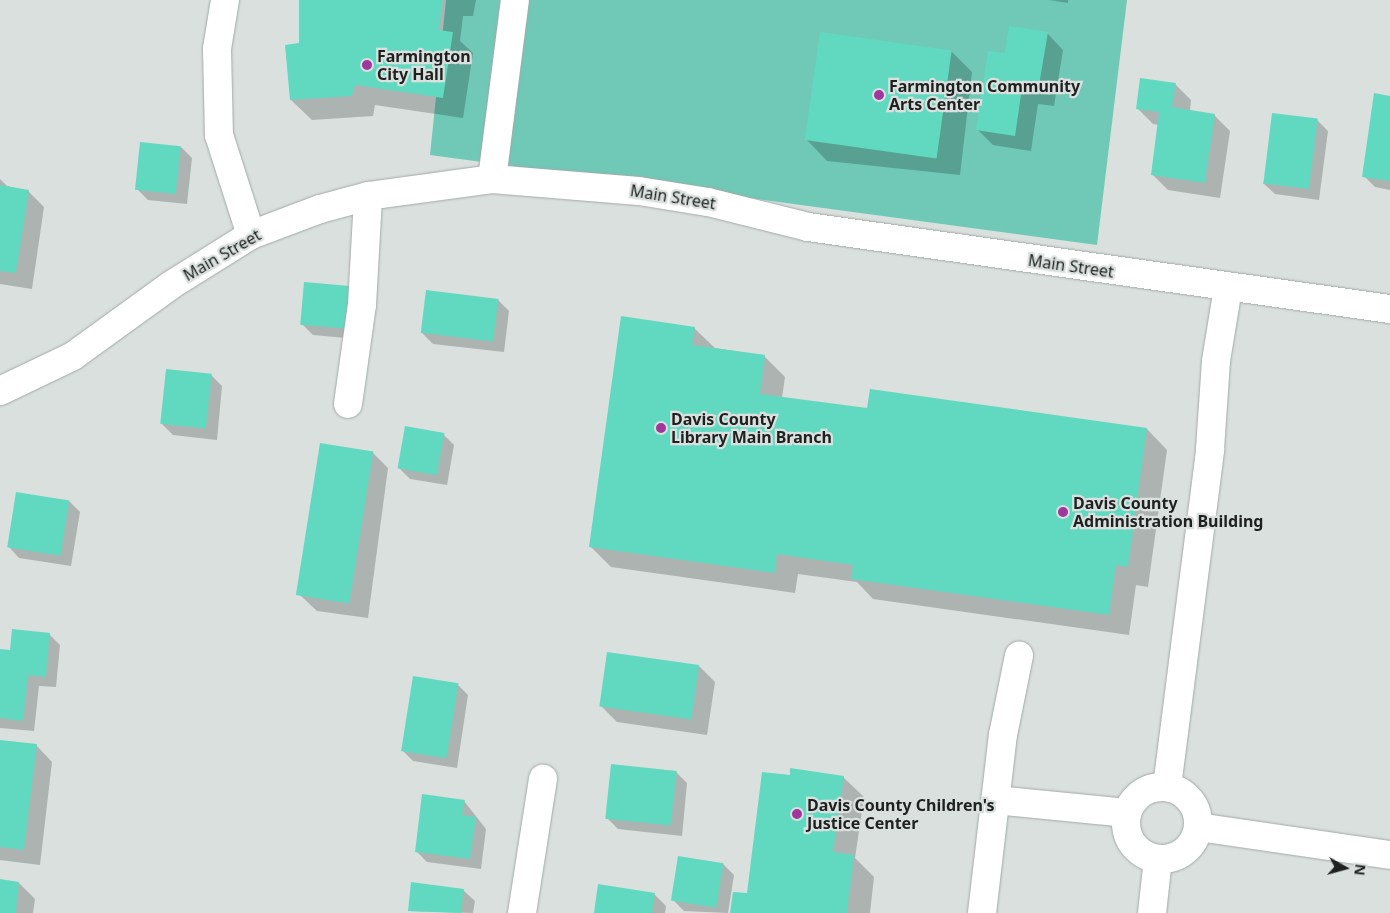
<!DOCTYPE html>
<html>
<head>
<meta charset="utf-8">
<style>
  body { margin:0 }
  #map { position:relative; width:1390px; height:913px; overflow:hidden; background:#d9e0de; font-family:"Noto Sans",sans-serif }
  div>[style] { position:absolute }
  [style*='--x'] { left:calc(var(--x)*1px); top:calc(var(--y)*1px); width:calc(var(--w)*1px); rotate:calc(var(--a)*1deg) }
  .green>* { inset:0; background:#6fc9b6 }
  .shadow>* { inset:0; background:#0003 }
  .building>* { inset:0; background:#61d9c1; transform-origin:0 0 }
  .roads { filter:drop-shadow(0 0 1px #a3a9a8) drop-shadow(0 0 1px #a3a9a8) }
  .minor>* { height:28px; margin:-14px; padding:0 14px; transform-origin:14px; border-radius:14px; background:#fff }
  .minor>.ring { margin:-14px; padding:0; box-sizing:content-box; background:none; border:28px solid #fff; border-radius:50% }
  .dots>* { width:14px; height:14px; translate:-50% -50%; box-sizing:border-box; border:2px solid #d9e0de; border-radius:50% }
  span { translate:-50% -50%; white-space:nowrap; text-align:center; line-height:1.15; -webkit-text-stroke:4.5px #d9e0de; paint-order:stroke }
  .poi-label { font-size:16px; color:#1f2120; font-weight:700 }
  .left { translate:0 -50%; text-align:left }
  .street-label { font-size:16px; color:#1f2120 }
  .north { position:absolute; left:1320px; top:843px; width:50px; height:50px; -webkit-text-stroke:4px #d9e0de; paint-order:stroke; rotate:97deg; font-size:14px; font-weight:700; line-height:20px; text-align:center; color:#1f2120 }
  .north::after { content:''; display:block; margin:auto; width:18px; height:22px; background:#1f2120; clip-path:polygon(50% 0,100% 100%,50% 72%,0 100%) }
</style>
</head>
<body>
<div id="map">
  <div class="green">
    <div style="clip-path:polygon(446px 0,1127px 0,1097px 245px,430px 155px)"></div>
  </div>
  <div class="shadow">
    <div style="clip-path:polygon(300px 0,476px 0,473px 16px,463px 16px,460px 41px,473px 53px,463px 118px,375px 105px,373px 116px,312px 120px,291px 100px,301px 44px)"></div>
    <div style="clip-path:polygon(1049px 0,1068px 0,1068px 3px)"></div>
    <div style="clip-path:polygon(1047px 33px,1063px 50px,1054px 106px,1038px 104px,1031px 151px,993px 145px,977px 129px,1006px 55px)"></div>
    <div style="clip-path:polygon(951px 51px,972px 72px,960px 175px,827px 161px,807px 140px)"></div>
    <div style="clip-path:polygon(1175px 84px,1191px 100px,1190px 111px,1214px 115px,1230px 131px,1220px 198px,1168px 190px,1152px 174px,1159px 125px,1153px 124px,1137px 108px)"></div>
    <div style="clip-path:polygon(1390px 97px,1390px 190px,1375px 187px,1364px 176px)"></div>
    <div style="clip-path:polygon(1317px 120px,1328px 131px,1319px 200px,1275px 194px,1263px 183px)"></div>
    <div style="clip-path:polygon(181px 147px,192px 158px,187px 204px,148px 200px,137px 189px)"></div>
    <div style="clip-path:polygon(0 179px,7px 186px,28px 191px,44px 207px,32px 289px,0 284px)"></div>
    <div style="clip-path:polygon(305px 284px,357px 339px,313px 335px,302px 324px)"></div>
    <div style="clip-path:polygon(427px 292px,498px 300px,509px 311px,504px 352px,433px 344px,422px 333px)"></div>
    <div style="clip-path:polygon(694px 328px,715px 348px,764px 356px,785px 377px,782px 398px,868px 410px,1147px 429px,1167px 450px,1148px 587px,1136px 585px,1129px 635px,873px 599px,857px 582px,798px 574px,795px 593px,611px 567px,591px 547px)"></div>
    <div style="clip-path:polygon(211px 375px,222px 386px,217px 440px,173px 435px,162px 424px)"></div>
    <div style="clip-path:polygon(443px 434px,454px 445px,447px 485px,410px 479px,399px 468px)"></div>
    <div style="clip-path:polygon(372px 452px,388px 468px,368px 618px,317px 611px,300px 595px)"></div>
    <div style="clip-path:polygon(17px 493px,69px 501px,80px 512px,71px 566px,19px 558px,8px 546px)"></div>
    <div style="clip-path:polygon(49px 634px,60px 645px,56px 687px,39px 686px,34px 731px,0 728px,0 651px,11px 652px)"></div>
    <div style="clip-path:polygon(699px 666px,715px 682px,707px 735px,617px 722px,601px 706px)"></div>
    <div style="clip-path:polygon(457px 684px,468px 695px,457px 768px,413px 761px,402px 750px)"></div>
    <div style="clip-path:polygon(0 741px,36px 745px,52px 762px,40px 865px,0 860px)"></div>
    <div style="clip-path:polygon(676px 772px,687px 783px,682px 836px,618px 829px,607px 818px)"></div>
    <div style="clip-path:polygon(791px 777px,843px 777px,864px 797px,855px 858px,874px 877px,870px 913px,731px 913px,748px 894px)"></div>
    <div style="clip-path:polygon(464px 801px,486px 829px,481px 869px,427px 862px,416px 851px)"></div>
    <div style="clip-path:polygon(723px 864px,734px 875px,728px 913px,684px 911px,673px 900px)"></div>
    <div style="clip-path:polygon(0 880px,19px 883px,35px 899px,33px 913px,0 913px)"></div>
    <div style="clip-path:polygon(599px 886px,655px 895px,666px 906px,665px 913px,595px 913px)"></div>
    <div style="clip-path:polygon(463px 890px,475px 901px,473px 913px,409px 911px)"></div>
  </div>
  <div class="building">
    <div style="clip-path:polygon(299px 0,443px 0,439px 30px,453px 32px,443px 98px,355px 85px,352px 96px,290px 100px,285px 45px,299px 43px)"></div>
    <div style="clip-path:polygon(1009px 26px,1048px 32px,1038px 91px,1022px 88px,1015px 136px,976px 130px,988px 51px,1005px 53px)"></div>
    <div style="left:820px;top:32px;width:133px;height:109px;rotate:8deg"></div>
    <div style="clip-path:polygon(1140px 78px,1176px 83px,1172px 107px,1215px 114px,1205px 183px,1151px 175px,1159px 112px,1136px 109px)"></div>
    <div style="clip-path:polygon(1374px 93px,1390px 96px,1390px 181px,1362px 177px)"></div>
    <div style="left:1272px;top:113px;width:46px;height:71px;rotate:7deg"></div>
    <div style="left:140px;top:142px;width:41px;height:48px;rotate:6deg"></div>
    <div style="clip-path:polygon(0 185px,29px 190px,16px 273px,0 271px)"></div>
    <div style="left:304px;top:282px;width:46px;height:43px;rotate:5deg"></div>
    <div style="left:426px;top:290px;width:73px;height:43px;rotate:7deg"></div>
    <div style="clip-path:polygon(621px 316px,695px 327px,692px 345px,765px 355px,760px 394px,867px 408px,870px 389px,1147px 428px,1128px 567px,1116px 565px,1109px 615px,851px 579px,853px 565px,777px 554px,775px 573px,589px 547px)"></div>
    <div style="left:166px;top:369px;width:46px;height:55px;rotate:6deg"></div>
    <div style="left:405px;top:426px;width:40px;height:43px;rotate:10deg"></div>
    <div style="left:320px;top:443px;width:54px;height:154px;rotate:9deg"></div>
    <div style="left:16px;top:492px;width:54px;height:56px;rotate:9deg"></div>
    <div style="clip-path:polygon(12px 629px,50px 633px,46px 677px,28px 675px,23px 721px,0 718px,0 649px,10px 650px)"></div>
    <div style="left:607px;top:652px;width:93px;height:55px;rotate:8deg"></div>
    <div style="left:413px;top:676px;width:46px;height:76px;rotate:9deg"></div>
    <div style="clip-path:polygon(0 740px,37px 744px,24px 850px,0 847px)"></div>
    <div style="left:611px;top:764px;width:66px;height:55px;rotate:6deg"></div>
    <div style="clip-path:polygon(790px 768px,844px 776px,833px 852px,854px 855px,847px 913px,730px 913px,733px 892px,747px 893px,762px 772px,790px 775px)"></div>
    <div style="clip-path:polygon(422px 794px,465px 800px,462px 815px,476px 817px,470px 859px,415px 852px)"></div>
    <div style="left:678px;top:856px;width:46px;height:45px;rotate:9deg"></div>
    <div style="clip-path:polygon(0 879px,19px 882px,16px 913px,0 913px)"></div>
    <div style="clip-path:polygon(411px 882px,464px 889px,461px 913px,408px 911px)"></div>
    <div style="clip-path:polygon(598px 884px,655px 893px,652px 913px,594px 913px)"></div>
  </div>
  <div class="roads">
    <div class="minor">
      <div style="--x:225;--y:0;--w:50;--a:99.3"></div>
      <div style="--x:217;--y:49;--w:86;--a:88.7"></div>
      <div style="--x:219;--y:135;--w:105;--a:72.3"></div>
      <div style="--x:492;--y:179;--w:180;--a:-82.7"></div>
      <div style="--x:0;--y:391;--w:81;--a:-25.6"></div>
      <div style="--x:73;--y:356;--w:121;--a:-35.9"></div>
      <div style="--x:171;--y:285;--w:94;--a:-32"></div>
      <div style="--x:251;--y:235;--w:74;--a:-20.6"></div>
      <div style="--x:320;--y:209;--w:50;--a:-15.2"></div>
      <div style="--x:368;--y:196;--w:125;--a:-7.8"></div>
      <div style="--x:492;--y:179;--w:147;--a:4.7"></div>
      <div style="--x:639;--y:191;--w:70;--a:9.1"></div>
      <div style="--x:708;--y:202;--w:103;--a:14"></div>
      <div style="--x:808;--y:227;--w:588;--a:8.02"></div>
      <div style="--x:348;--y:404;--w:100;--a:-82"></div>
      <div style="--x:362;--y:305;--w:109;--a:-86.8"></div>
      <div class="ring" style="left:1126px;top:787px;width:44px;height:44px"></div>
      <div style="--x:1167;--y:787;--w:341;--a:-82.7"></div>
      <div style="--x:1210;--y:449;--w:88;--a:-86.1"></div>
      <div style="--x:1216;--y:361;--w:74;--a:-80.7"></div>
      <div style="--x:995;--y:800;--w:133;--a:5.6"></div>
      <div style="--x:1198;--y:827;--w:194;--a:8.3"></div>
      <div style="--x:522;--y:913;--w:136;--a:-81.1"></div>
      <div style="--x:982;--y:913;--w:179;--a:-83.3"></div>
      <div style="--x:1003;--y:735;--w:81;--a:-78.6"></div>
      <div style="--x:1152;--y:913;--w:54;--a:-83.7"></div>
    </div>
  </div>
  <div class="dots">
    <div style="left:367px;top:65px;background:#9e389c"></div>
    <div style="left:879px;top:95px;background:#9e389c"></div>
    <div style="left:661px;top:428px;background:#9e389c"></div>
    <div style="left:1063px;top:512px;background:#9e389c"></div>
    <div style="left:797px;top:814px;background:#9e389c"></div>
  </div>
  <div class="poi-label">
    <span class="left" style="left:377px;top:65px">Farmington<br>City Hall</span>
    <span class="left" style="left:889px;top:95px">Farmington Community<br>Arts Center</span>
    <span class="left" style="left:671px;top:428px">Davis County<br>Library Main Branch</span>
    <span class="left" style="left:1073px;top:512px">Davis County<br>Administration Building</span>
    <span class="left" style="left:807px;top:814px">Davis County Children's<br>Justice Center</span>
  </div>
  <div class="street-label">
    <span style="left:673px;top:197px;rotate:9deg">Main Street</span>
    <span style="left:222px;top:255px;rotate:-30deg">Main Street</span>
    <span style="left:1071px;top:266px;rotate:8deg">Main Street</span>
  </div>
  <div class="north">N</div>
</div>
</body>
</html>
